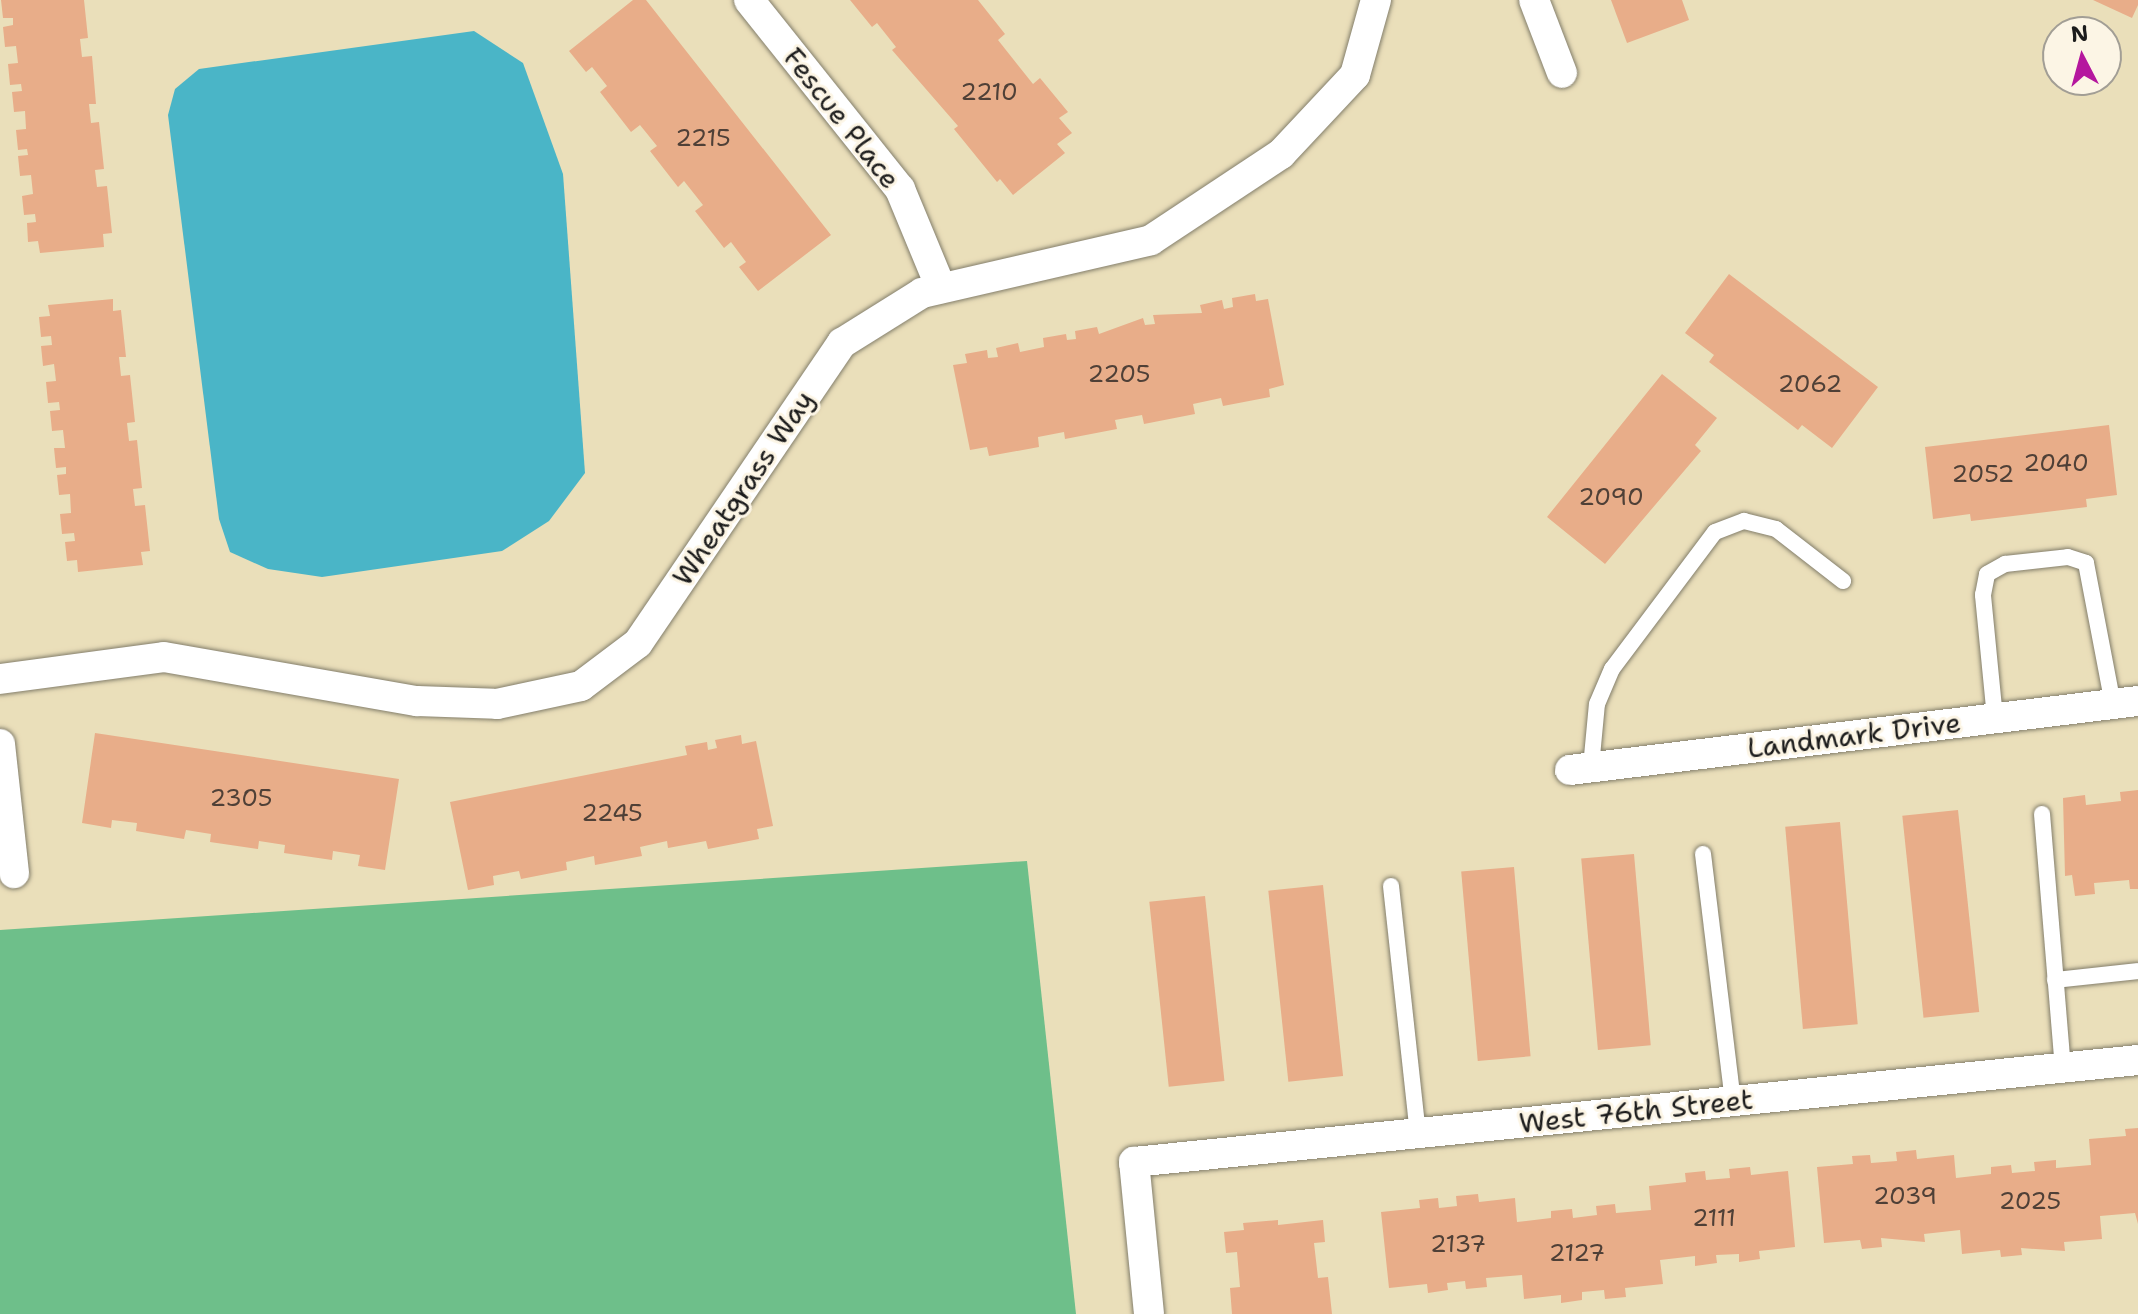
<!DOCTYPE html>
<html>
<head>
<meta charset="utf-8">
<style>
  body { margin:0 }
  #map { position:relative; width:2138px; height:1314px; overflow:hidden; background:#eadfba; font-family:"Shantell Sans",sans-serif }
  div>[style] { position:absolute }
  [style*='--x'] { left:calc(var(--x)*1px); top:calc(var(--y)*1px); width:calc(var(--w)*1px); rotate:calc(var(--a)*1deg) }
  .forest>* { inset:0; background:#6ebf8a }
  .water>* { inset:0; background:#4ab5c7 }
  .building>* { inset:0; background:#e8ad89; transform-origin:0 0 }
  .roads { filter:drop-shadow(0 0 2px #837e6b) drop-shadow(0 0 2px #837e6b) }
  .lane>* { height:16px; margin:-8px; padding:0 8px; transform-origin:8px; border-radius:8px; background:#fff }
  .street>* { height:30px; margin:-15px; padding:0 15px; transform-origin:15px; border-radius:15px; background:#fff }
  span { translate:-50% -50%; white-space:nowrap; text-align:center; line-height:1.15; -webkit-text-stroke:6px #fcf5e5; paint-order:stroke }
  .number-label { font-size:24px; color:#4f4037 }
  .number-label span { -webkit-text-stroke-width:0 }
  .street-label { font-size:28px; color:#1c1c1c }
  .north { position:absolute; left:2042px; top:16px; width:80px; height:80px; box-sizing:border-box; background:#fcf5e5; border:2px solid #a29e95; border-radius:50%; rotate:354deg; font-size:22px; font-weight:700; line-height:32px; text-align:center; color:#1c1c1c }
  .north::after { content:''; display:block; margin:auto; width:28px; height:36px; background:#b5179e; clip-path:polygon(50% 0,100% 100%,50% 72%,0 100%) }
</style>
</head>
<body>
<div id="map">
  <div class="forest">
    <div style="clip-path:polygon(1027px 861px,1076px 1314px,0 1314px,0 930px)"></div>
  </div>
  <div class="water">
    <div style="clip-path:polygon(474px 31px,523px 63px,563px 174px,585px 473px,549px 521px,502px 551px,322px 577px,268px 569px,230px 552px,219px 519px,168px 115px,175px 89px,199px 69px)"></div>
  </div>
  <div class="building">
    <div style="clip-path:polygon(1px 0,84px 0,88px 38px,80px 39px,82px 57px,92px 56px,96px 104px,89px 104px,91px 123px,99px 122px,104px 169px,95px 170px,97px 187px,107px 186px,112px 233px,103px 234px,104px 247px,40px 253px,38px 241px,28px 242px,27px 223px,36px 222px,35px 214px,24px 215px,22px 196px,33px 194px,31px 175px,20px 176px,18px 156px,28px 155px,27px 149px,18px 150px,16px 130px,26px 129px,25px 111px,14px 112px,12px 92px,22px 91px,21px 84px,10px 85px,8px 64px,18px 63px,16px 46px,5px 47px,3px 27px,13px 25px,13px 18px,3px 18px)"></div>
    <div style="clip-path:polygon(633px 0,646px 0,831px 235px,758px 291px,739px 267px,746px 262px,731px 242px,724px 248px,695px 211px,703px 205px,684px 181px,678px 187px,650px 151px,657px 146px,640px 125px,631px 132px,600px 92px,607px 86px,592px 67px,586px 72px,569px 51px)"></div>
    <div style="clip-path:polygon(850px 0,978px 0,1005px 34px,998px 40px,1033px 84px,1040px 78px,1068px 112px,1059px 118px,1072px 133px,1057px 144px,1065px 153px,1013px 195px,1000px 179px,997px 182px,954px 129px,958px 126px,892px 50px,896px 47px,877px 23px,872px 27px)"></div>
    <div style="clip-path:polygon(1611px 0,1682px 0,1689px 20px,1627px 43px)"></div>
    <div style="clip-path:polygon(2093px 0,2138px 0,2138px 5px,2132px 18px)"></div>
    <div style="clip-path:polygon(1729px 274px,1878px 387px,1832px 448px,1802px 425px,1798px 430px,1709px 362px,1714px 355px,1685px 333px)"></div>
    <div style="clip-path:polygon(1255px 294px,1256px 301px,1268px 299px,1284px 385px,1269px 389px,1270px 397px,1223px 406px,1221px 398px,1193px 404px,1195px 414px,1144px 424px,1142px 415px,1115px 420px,1117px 429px,1065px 439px,1064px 432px,1038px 437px,1039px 447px,989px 456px,987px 447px,970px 450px,953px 365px,967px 363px,965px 354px,987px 350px,988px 358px,998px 357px,996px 348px,1018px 343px,1020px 352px,1044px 347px,1043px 338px,1066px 334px,1067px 340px,1076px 339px,1075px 331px,1097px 327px,1099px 334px,1143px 318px,1145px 325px,1155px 324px,1153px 315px,1202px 313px,1200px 305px,1222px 300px,1224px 309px,1233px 307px,1232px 298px)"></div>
    <div style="clip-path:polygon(113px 299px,113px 311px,121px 310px,126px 357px,119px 357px,121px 376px,130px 375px,135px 422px,127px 423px,129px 441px,137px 440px,142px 488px,133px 489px,135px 506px,145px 505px,150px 551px,141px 552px,143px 565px,78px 572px,77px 560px,67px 561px,65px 542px,75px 541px,74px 533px,62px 534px,60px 514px,71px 513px,70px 494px,59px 495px,57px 475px,66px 474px,66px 467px,56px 468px,54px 448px,65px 448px,63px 430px,52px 431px,50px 411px,60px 410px,59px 402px,48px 403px,46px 382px,56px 381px,54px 364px,43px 366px,41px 346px,52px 345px,51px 336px,41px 337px,39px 317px,50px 316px,48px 305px)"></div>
    <div style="clip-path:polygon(1662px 374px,1717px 418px,1695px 445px,1701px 451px,1605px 564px,1547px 517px)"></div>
    <div style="clip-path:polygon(2109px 425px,2117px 495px,2086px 499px,2087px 507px,1971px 521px,1970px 514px,1933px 519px,1925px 447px)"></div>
    <div style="clip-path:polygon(95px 733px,399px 779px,385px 870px,358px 866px,360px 855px,333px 851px,332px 860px,284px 853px,285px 845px,259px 841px,258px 849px,210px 842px,211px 834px,186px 830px,184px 839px,136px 831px,137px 823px,112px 820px,111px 828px,82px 823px)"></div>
    <div style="clip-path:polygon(741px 735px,742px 744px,756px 741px,773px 826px,757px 829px,759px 839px,708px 849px,706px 841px,668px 848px,667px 841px,640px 847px,642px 856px,595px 865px,594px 856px,566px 862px,567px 870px,521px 879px,519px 871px,493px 876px,494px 885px,468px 890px,450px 802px,687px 755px,685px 746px,707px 742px,708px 750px,717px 748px,715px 740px)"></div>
    <div style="clip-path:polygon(2138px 790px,2138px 889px,2130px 889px,2129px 880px,2094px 883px,2095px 894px,2075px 896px,2072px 875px,2065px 876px,2063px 798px,2085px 795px,2086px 805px,2121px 801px,2120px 792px)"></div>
    <div style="left:1958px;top:810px;width:203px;height:56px;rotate:84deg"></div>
    <div style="left:1840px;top:822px;width:203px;height:55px;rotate:85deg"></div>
    <div style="left:1634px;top:854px;width:192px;height:53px;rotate:85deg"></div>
    <div style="left:1514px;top:867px;width:190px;height:53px;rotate:85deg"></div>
    <div style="left:1323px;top:885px;width:192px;height:55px;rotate:84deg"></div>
    <div style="left:1205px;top:896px;width:186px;height:56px;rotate:84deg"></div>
    <div style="clip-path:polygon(2138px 1128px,2138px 1224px,2135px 1213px,2100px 1216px,2102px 1239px,2064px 1242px,2065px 1251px,2021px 1248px,2022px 1255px,2001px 1257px,2000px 1250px,1962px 1254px,1960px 1230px,1924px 1234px,1925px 1242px,1881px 1238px,1882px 1247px,1862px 1249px,1860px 1240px,1824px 1243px,1817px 1167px,1853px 1164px,1852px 1156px,1870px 1155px,1871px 1163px,1897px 1161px,1896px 1152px,1916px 1150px,1917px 1159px,1954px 1155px,1956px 1178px,1991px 1174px,1991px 1167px,2011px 1165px,2012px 1173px,2035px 1171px,2034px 1162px,2056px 1160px,2056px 1168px,2091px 1165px,2089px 1139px,2126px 1136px,2125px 1129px)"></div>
    <div style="clip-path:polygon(1750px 1167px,1751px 1175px,1788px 1171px,1795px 1247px,1759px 1251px,1760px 1259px,1739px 1262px,1739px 1254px,1716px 1255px,1717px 1263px,1695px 1266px,1695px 1256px,1660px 1260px,1663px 1284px,1625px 1288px,1626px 1297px,1605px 1299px,1604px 1290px,1582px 1292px,1582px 1300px,1561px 1303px,1561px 1295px,1524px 1299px,1522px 1275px,1486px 1278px,1487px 1287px,1466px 1289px,1465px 1281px,1447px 1283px,1448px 1290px,1428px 1293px,1427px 1284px,1389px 1288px,1381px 1212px,1420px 1208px,1419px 1200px,1438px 1198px,1439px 1208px,1457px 1206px,1456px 1196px,1478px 1194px,1479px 1202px,1515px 1198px,1517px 1222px,1551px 1218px,1551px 1211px,1572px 1209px,1573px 1218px,1597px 1215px,1596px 1206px,1615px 1204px,1616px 1213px,1651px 1210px,1649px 1186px,1686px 1182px,1685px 1173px,1705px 1171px,1706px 1180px,1730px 1178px,1729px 1169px)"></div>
    <div style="clip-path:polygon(1278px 1220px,1278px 1225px,1323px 1220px,1325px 1242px,1314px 1243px,1318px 1278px,1328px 1277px,1332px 1314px,1232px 1314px,1230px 1288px,1240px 1287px,1237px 1252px,1226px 1253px,1224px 1232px,1244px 1230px,1243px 1223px)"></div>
  </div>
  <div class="roads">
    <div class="lane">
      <div style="--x:1995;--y:718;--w:124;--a:-95.6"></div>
      <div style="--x:1983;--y:595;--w:21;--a:-79"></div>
      <div style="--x:1987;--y:574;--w:21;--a:-29"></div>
      <div style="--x:2005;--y:564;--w:63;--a:-6.3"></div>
      <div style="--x:2068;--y:557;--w:19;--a:18"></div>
      <div style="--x:2086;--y:563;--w:144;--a:79.2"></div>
      <div style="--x:1591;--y:767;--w:63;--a:-84.6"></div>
      <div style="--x:1597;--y:704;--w:38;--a:-67"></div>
      <div style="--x:1612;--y:669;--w:171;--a:-53.1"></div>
      <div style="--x:1715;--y:532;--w:31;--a:-21"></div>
      <div style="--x:1744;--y:521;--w:33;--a:14"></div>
      <div style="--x:1776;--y:529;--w:85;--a:37.8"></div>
      <div style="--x:2042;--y:814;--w:255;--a:85.3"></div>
      <div style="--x:1703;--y:854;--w:250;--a:83.1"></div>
      <div style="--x:1391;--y:886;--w:248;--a:83.8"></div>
      <div style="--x:2055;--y:980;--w:83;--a:-6.2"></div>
    </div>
    <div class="street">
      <div style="--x:749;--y:0;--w:242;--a:51.4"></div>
      <div style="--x:900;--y:189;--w:107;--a:67.5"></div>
      <div style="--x:1534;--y:0;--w:78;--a:69"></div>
      <div style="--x:0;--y:679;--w:165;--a:-7.6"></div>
      <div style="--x:164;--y:657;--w:257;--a:9.9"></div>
      <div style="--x:417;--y:701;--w:80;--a:2.1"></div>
      <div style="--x:497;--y:704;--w:86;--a:-12.1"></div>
      <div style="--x:581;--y:686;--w:71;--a:-37"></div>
      <div style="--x:638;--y:643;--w:363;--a:-55.8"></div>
      <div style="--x:842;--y:343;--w:94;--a:-32"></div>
      <div style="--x:922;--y:293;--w:235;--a:-13"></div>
      <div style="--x:1151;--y:240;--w:156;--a:-33.5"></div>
      <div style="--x:1281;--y:154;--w:108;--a:-46.9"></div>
      <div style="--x:1355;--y:75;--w:78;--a:-74.4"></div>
      <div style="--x:0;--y:744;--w:130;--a:83.8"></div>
      <div style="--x:1570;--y:770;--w:572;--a:-6.93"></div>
      <div style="--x:1149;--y:1314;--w:153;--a:-95.6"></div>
      <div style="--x:1134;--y:1162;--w:1009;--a:-5.8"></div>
    </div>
  </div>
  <div class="number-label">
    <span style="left:989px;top:93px">2210</span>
    <span style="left:703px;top:139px">2215</span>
    <span style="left:1119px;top:375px">2205</span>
    <span style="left:1810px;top:385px">2062</span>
    <span style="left:2056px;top:464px">2040</span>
    <span style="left:1983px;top:475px">2052</span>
    <span style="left:1611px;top:498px">2090</span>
    <span style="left:241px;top:799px">2305</span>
    <span style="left:612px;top:814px">2245</span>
    <span style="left:1905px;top:1197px">2039</span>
    <span style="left:2030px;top:1202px">2025</span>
    <span style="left:1714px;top:1219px">2111</span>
    <span style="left:1458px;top:1245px">2137</span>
    <span style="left:1577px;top:1254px">2127</span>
  </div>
  <div class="street-label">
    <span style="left:842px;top:118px;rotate:52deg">Fescue Place</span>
    <span style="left:743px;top:488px;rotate:-56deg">Wheatgrass Way</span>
    <span style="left:1854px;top:735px;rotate:-7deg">Landmark Drive</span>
    <span style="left:1636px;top:1111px;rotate:-6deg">West 76th Street</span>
  </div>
  <div class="north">N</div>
</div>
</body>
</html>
